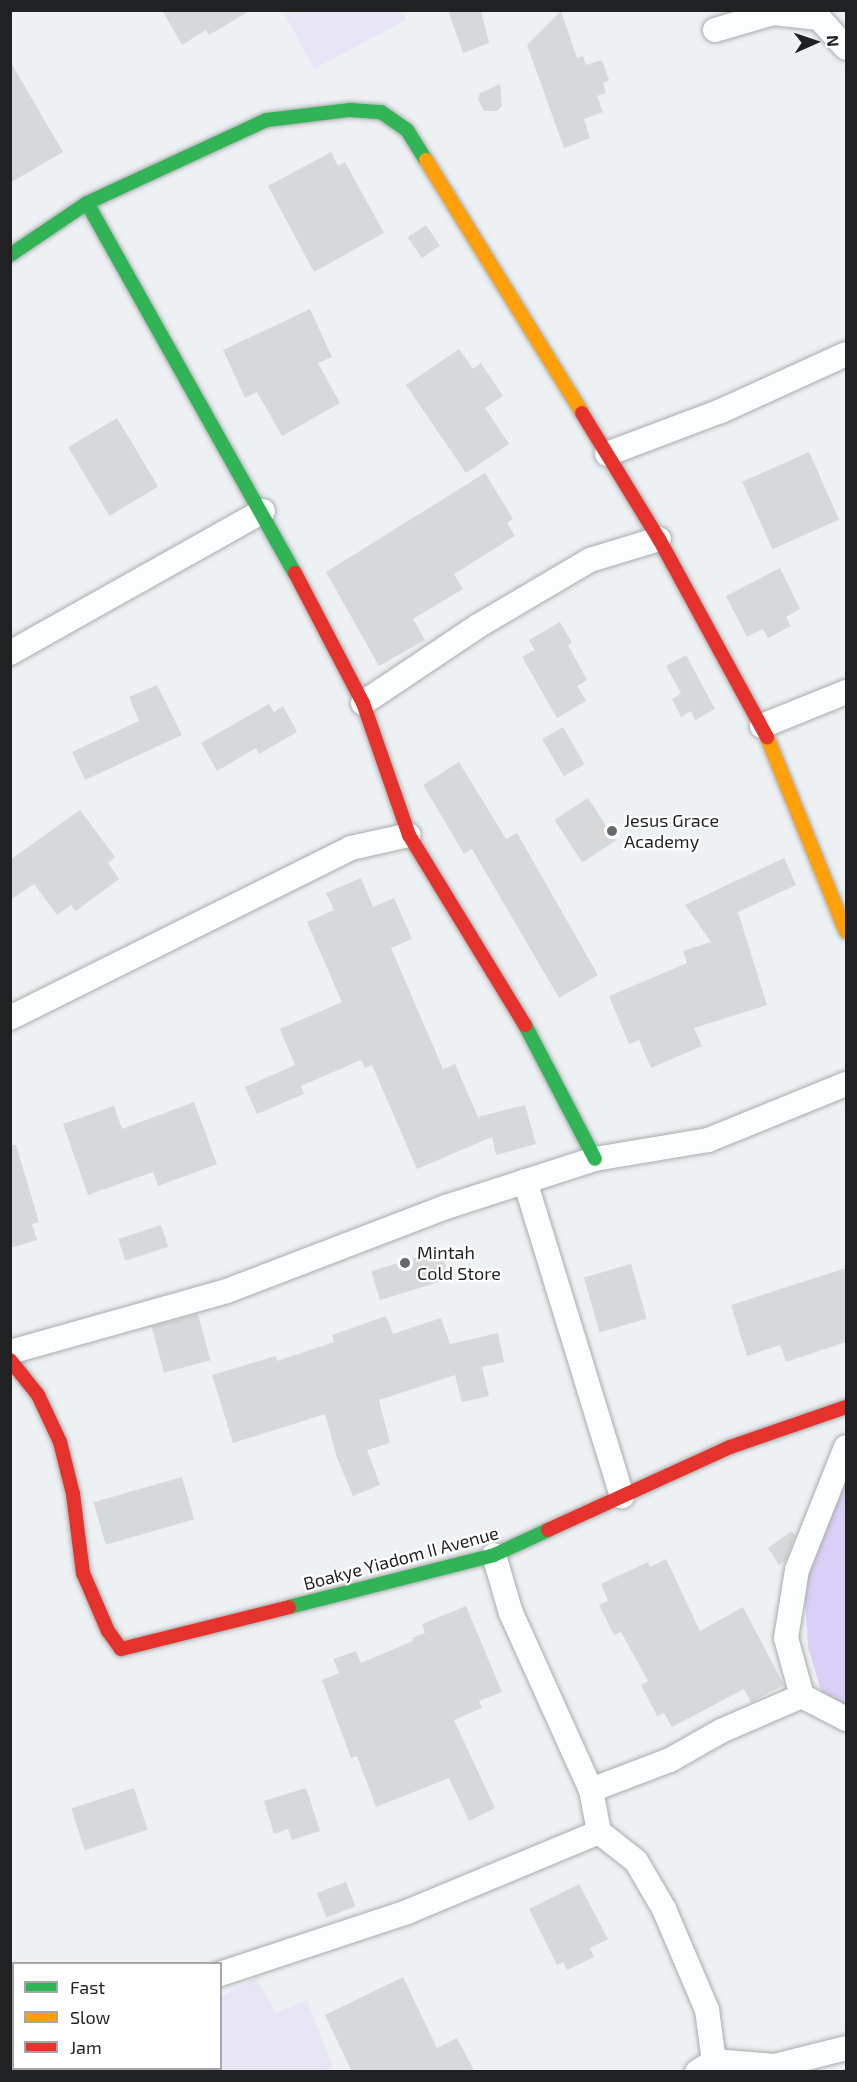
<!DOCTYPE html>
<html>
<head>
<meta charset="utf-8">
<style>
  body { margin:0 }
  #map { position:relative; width:857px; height:2082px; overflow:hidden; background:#eef1f3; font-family:"Exo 2",sans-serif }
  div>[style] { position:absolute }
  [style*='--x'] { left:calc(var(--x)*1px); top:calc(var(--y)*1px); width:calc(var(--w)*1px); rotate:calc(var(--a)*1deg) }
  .green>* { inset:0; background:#e8e5f7 }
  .forest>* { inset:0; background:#dacff6 }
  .building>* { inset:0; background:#d6d8da; transform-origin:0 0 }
  .roads { filter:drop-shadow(0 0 2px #a8abac) drop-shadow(0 0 2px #a8abac) }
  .street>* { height:24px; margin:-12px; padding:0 12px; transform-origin:12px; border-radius:12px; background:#fcfdfd }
  .fast>* { height:14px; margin:-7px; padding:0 7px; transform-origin:7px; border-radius:7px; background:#30b455 }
  .slow>* { height:14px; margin:-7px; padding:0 7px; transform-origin:7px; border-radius:7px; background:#ff9f0a }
  .jam>* { height:14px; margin:-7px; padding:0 7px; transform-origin:7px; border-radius:7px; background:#e5322d }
  .dots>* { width:16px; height:16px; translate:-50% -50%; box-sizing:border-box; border:3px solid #fff; border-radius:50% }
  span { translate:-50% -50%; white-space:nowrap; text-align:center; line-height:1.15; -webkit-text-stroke:4.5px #fff; paint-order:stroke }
  .poi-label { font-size:18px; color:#1f2122 }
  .left { translate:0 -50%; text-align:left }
  .street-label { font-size:18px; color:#1f2122 }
  .frame { position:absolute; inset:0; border:12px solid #1f2122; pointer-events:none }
  .legend { position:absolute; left:12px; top:1962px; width:210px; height:108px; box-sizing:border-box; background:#fff; border:2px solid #a5a6a7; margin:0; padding:8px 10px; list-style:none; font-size:18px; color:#1f2122 }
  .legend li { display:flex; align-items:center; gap:12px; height:30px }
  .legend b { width:30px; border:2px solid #a5a6a7 }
  .north { position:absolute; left:785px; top:12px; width:60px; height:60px; -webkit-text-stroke:4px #fff; paint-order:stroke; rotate:87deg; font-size:16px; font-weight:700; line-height:24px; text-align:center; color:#1f2122 }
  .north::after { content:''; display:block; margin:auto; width:21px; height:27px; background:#1f2122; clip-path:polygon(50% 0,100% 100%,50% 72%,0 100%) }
</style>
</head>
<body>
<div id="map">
  <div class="green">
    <div style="clip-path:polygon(283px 11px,403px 11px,406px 20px,314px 69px)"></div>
    <div style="clip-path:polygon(256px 1978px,276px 2013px,307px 2000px,334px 2071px,224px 2071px,220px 2063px,221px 1997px)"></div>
  </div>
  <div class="forest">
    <div style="clip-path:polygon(846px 1469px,846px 1721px,822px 1694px,808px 1647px,804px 1583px)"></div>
  </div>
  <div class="building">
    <div style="clip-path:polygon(162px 10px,251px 10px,209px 35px,206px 30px,182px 45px)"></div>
    <div style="clip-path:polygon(448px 10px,481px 10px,489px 43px,463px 53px)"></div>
    <div style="clip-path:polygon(561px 11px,577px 58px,583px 56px,586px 65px,602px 60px,609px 80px,603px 83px,606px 93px,597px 96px,603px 112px,584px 119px,590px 138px,564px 148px,527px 45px)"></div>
    <div style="clip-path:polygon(10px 61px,63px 152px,10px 183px)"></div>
    <div style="clip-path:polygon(500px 84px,502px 106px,497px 111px,484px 111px,478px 99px,480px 93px)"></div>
    <div style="clip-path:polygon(331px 152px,338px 166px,345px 162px,384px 233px,314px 272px,268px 186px)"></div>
    <div style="left:426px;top:225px;width:25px;height:22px;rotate:56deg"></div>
    <div style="clip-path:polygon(310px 309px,332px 357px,318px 363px,340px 403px,282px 436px,257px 392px,245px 398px,223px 350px)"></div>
    <div style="clip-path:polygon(459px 349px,473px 369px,481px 363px,503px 396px,485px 408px,509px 444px,466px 473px,406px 385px)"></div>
    <div style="left:117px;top:418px;width:80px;height:57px;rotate:59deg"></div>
    <div style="left:809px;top:452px;width:74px;height:73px;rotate:66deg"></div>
    <div style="clip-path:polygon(485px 473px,513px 519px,507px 523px,515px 536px,454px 574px,463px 589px,413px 619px,425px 640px,379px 666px,326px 572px)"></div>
    <div style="clip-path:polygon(780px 568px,800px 609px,786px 617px,791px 626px,768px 638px,763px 629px,747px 637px,726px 596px)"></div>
    <div style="clip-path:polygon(560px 622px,572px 643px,568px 645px,587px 680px,577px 686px,586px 701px,557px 718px,522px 657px,535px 650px,529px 640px)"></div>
    <div style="clip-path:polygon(686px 655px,715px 709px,695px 720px,691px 711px,681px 717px,672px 699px,681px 693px,666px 666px)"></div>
    <div style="clip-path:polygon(157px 685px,182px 735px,85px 780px,72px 752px,139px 721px,129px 697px)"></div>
    <div style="clip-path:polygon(269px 704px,274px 712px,283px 706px,297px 732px,259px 754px,256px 748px,217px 771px,201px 743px)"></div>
    <div style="left:563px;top:727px;width:43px;height:24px;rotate:60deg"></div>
    <div style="clip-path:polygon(459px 762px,506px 839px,517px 833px,598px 975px,559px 998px,472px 849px,464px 854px,423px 785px)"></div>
    <div style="left:588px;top:798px;width:51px;height:40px;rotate:57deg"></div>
    <div style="clip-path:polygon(80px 810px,115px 857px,108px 863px,119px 879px,76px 911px,71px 905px,57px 915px,34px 884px,10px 900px,10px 860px)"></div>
    <div style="clip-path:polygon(784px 858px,796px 885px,738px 912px,767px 1005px,694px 1028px,702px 1046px,651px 1068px,639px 1040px,629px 1044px,609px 996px,687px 963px,683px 951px,711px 942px,685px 905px)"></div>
    <div style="clip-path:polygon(361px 878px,373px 907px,394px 898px,412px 939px,391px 948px,443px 1069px,455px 1064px,478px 1117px,525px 1105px,536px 1144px,496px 1155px,492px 1137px,417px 1169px,372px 1065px,365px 1068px,361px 1060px,301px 1086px,304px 1094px,257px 1114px,245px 1087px,295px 1065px,280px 1029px,342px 1002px,307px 922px,334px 910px,326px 893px)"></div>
    <div style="clip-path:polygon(194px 1102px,217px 1164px,158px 1186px,153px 1172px,88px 1195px,63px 1124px,114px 1106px,122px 1129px)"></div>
    <div style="clip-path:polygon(10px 1145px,16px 1145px,39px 1222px,32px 1224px,37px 1240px,10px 1248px)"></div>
    <div style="left:161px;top:1225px;width:23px;height:45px;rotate:72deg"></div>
    <div style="left:441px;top:1250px;width:30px;height:73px;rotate:73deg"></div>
    <div style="left:631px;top:1264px;width:57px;height:49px;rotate:74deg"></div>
    <div style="clip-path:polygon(846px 1268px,846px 1342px,786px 1362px,780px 1345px,747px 1356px,731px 1305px)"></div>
    <div style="left:198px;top:1314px;width:48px;height:48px;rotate:75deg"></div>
    <div style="clip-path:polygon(386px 1316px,393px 1334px,441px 1318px,450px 1344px,498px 1333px,504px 1362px,482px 1367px,489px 1396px,462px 1402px,455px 1375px,379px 1400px,390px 1443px,367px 1450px,380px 1485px,353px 1496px,337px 1458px,325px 1414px,233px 1443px,212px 1375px,276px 1356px,277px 1361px,334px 1342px,332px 1335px)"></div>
    <div style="left:182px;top:1477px;width:44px;height:92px;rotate:74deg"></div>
    <div style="clip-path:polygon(792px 1531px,795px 1536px,786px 1560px,779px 1565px,768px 1548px)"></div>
    <div style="clip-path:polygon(666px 1559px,700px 1631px,743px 1607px,784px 1685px,751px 1702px,744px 1689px,672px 1727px,664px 1713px,657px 1716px,641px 1685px,648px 1681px,621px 1632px,614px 1635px,599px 1605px,608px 1601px,601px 1584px,648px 1562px,650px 1567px)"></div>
    <div style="clip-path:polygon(466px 1606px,502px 1692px,479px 1701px,482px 1708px,454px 1720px,495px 1808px,469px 1821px,449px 1778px,376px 1807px,357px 1756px,351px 1758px,322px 1680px,339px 1673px,333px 1659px,356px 1651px,361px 1663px,413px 1641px,412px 1638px,425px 1633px,422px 1624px)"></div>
    <div style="left:134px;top:1788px;width:44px;height:66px;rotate:72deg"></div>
    <div style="clip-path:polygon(306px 1788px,320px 1831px,292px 1840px,288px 1829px,274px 1834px,264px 1801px)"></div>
    <div style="left:346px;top:1882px;width:26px;height:31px;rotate:69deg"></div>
    <div style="clip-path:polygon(579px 1884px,608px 1939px,590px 1948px,594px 1957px,567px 1970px,563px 1962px,557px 1965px,529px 1909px)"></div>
    <div style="clip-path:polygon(403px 1977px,437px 2048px,457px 2038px,475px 2072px,352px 2072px,325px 2015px)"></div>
  </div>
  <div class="roads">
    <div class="street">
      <div style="--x:715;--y:30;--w:60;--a:-16.3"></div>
      <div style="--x:773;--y:13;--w:46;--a:6.2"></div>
      <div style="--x:819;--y:18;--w:40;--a:48"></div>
      <div style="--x:607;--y:454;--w:122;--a:-20.7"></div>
      <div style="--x:721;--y:411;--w:137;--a:-24.5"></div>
      <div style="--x:10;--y:653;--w:290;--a:-29.3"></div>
      <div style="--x:363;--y:703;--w:138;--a:-33.8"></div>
      <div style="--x:478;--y:626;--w:130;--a:-30.5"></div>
      <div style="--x:590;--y:560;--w:72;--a:-16.9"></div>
      <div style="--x:762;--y:726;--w:91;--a:-22"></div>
      <div style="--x:10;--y:1018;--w:381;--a:-26.5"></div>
      <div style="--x:351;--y:848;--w:59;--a:-12.6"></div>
      <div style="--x:525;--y:1181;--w:330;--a:72.9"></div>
      <div style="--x:10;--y:1352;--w:225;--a:-15.7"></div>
      <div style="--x:227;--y:1291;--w:235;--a:-21"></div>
      <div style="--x:446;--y:1207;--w:157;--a:-17.9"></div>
      <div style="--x:595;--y:1159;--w:115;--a:-9.5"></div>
      <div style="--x:708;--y:1140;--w:149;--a:-22.1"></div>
      <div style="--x:494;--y:1555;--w:60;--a:73.7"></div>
      <div style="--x:511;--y:1613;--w:194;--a:65.7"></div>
      <div style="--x:591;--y:1790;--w:43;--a:79.2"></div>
      <div style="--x:599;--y:1832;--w:47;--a:38.1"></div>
      <div style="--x:636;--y:1861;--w:56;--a:59.7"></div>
      <div style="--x:664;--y:1909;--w:110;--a:66.9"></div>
      <div style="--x:707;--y:2010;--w:51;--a:82.2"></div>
      <div style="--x:802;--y:1696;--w:60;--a:-105.4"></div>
      <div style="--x:786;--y:1638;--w:69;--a:-80.8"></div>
      <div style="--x:797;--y:1570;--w:132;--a:-68.3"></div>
      <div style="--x:591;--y:1790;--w:85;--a:-20.8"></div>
      <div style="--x:670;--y:1760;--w:59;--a:-29.6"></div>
      <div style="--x:721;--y:1731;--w:88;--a:-23.4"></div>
      <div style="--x:802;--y:1696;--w:50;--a:27.6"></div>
      <div style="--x:220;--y:1974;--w:197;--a:-18.3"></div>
      <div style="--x:407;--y:1912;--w:208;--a:-22.6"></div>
      <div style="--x:30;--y:2068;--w:4;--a:63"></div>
      <div style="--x:697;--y:2072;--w:20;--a:-33"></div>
      <div style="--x:714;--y:2061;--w:61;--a:4.7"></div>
      <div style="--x:775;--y:2066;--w:73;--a:-14.2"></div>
    </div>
    <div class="fast">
      <div style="--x:87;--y:203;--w:424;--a:60.7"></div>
      <div style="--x:10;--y:255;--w:93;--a:-34"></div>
      <div style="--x:87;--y:203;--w:198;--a:-24.8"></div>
      <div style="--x:267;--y:120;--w:84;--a:-6.9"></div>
      <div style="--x:350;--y:110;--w:31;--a:4"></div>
      <div style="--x:381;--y:112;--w:32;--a:35"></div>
      <div style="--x:407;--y:130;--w:36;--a:58"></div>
      <div style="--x:525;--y:1025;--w:151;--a:62.4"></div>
      <div style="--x:289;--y:1607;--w:211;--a:-14.2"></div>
      <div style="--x:494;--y:1555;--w:60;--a:-24.8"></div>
    </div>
    <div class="slow">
      <div style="--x:426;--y:160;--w:297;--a:58.3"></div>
      <div style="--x:767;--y:737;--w:210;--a:67.9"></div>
    </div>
    <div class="jam">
      <div style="--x:582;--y:413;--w:148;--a:58.6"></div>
      <div style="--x:659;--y:539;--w:226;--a:61.4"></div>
      <div style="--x:295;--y:573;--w:147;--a:62.4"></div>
      <div style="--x:363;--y:703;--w:140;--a:70.8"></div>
      <div style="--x:409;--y:835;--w:223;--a:58.6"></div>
      <div style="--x:10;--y:1360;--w:45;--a:51.3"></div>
      <div style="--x:38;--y:1395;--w:52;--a:64.9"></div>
      <div style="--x:60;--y:1442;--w:54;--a:76"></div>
      <div style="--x:73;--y:1494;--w:80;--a:82.8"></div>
      <div style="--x:83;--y:1573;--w:63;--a:66.7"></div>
      <div style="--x:108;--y:1631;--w:22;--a:54"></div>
      <div style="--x:121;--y:1649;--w:173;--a:-14"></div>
      <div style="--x:548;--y:1530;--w:200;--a:-24.5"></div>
      <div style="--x:730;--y:1447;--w:123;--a:-19"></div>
    </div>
  </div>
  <div class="dots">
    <div style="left:612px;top:831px;background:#676a6b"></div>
    <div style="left:405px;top:1263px;background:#676a6b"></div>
  </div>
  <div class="poi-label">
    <span class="left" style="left:624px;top:831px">Jesus Grace<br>Academy</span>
    <span class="left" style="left:417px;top:1263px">Mintah<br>Cold Store</span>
  </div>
  <div class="street-label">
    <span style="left:401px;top:1558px;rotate:-15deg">Boakye Yiadom II Avenue</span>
  </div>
  <div class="frame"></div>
  <ul class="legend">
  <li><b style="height:8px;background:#30b455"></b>Fast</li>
  <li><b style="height:8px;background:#ff9f0a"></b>Slow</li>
  <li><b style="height:8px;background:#e5322d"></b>Jam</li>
  </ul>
  <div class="north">N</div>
</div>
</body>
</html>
